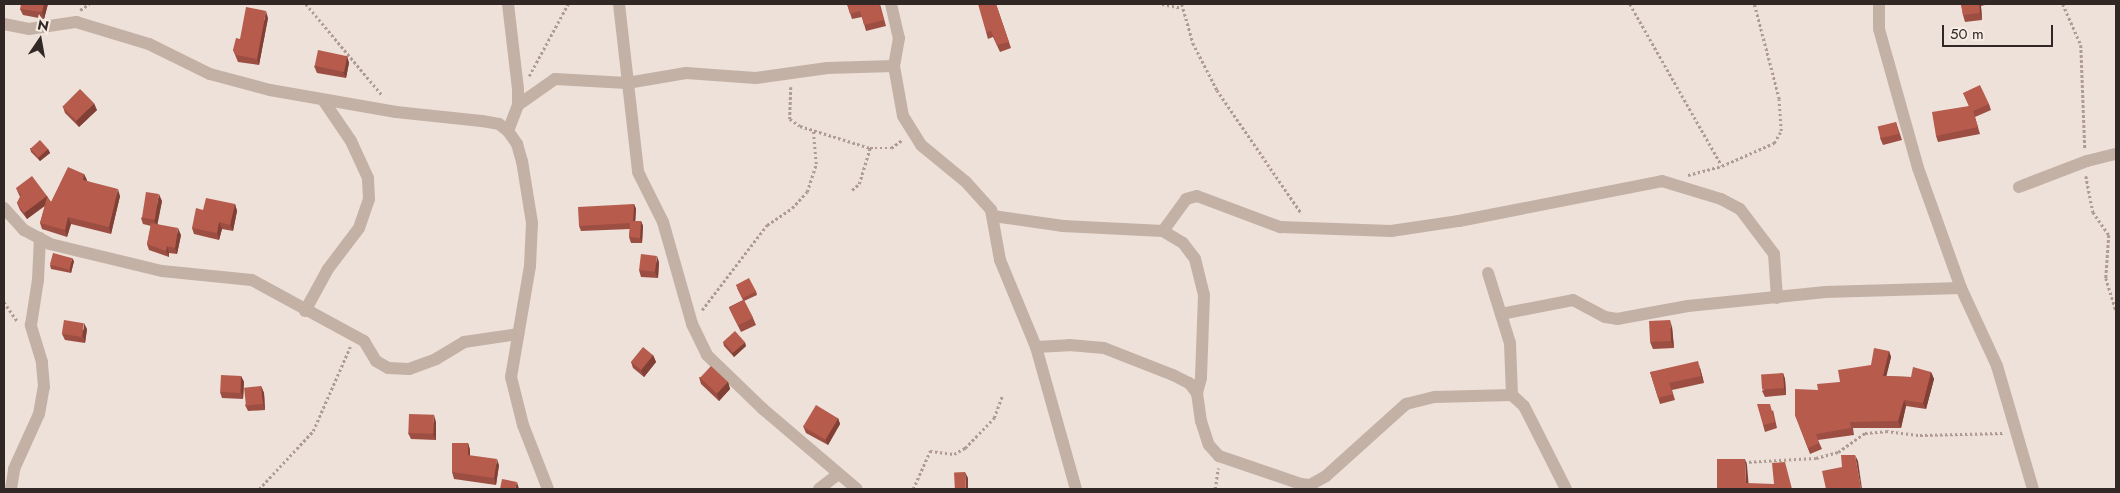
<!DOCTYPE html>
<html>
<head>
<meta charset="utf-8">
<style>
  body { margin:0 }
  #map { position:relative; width:2120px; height:493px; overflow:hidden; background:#ede1d9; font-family:Jost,sans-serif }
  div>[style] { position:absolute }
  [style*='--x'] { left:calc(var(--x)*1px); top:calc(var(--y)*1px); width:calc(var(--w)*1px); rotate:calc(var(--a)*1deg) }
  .path>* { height:2.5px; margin-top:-1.25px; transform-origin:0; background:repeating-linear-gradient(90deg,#af9b91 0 2.5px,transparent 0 5px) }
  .minor>* { height:12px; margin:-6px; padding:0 6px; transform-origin:6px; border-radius:6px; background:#c4b1a6 }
  .wall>* { inset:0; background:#9d4e42 }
  .shaded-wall>* { inset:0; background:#804036 }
  .building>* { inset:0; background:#b75b4d; transform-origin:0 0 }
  span { translate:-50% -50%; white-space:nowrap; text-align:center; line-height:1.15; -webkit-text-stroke:4.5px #f6ece4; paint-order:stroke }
  .frame { position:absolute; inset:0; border:5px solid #312826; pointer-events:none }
  .north { position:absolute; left:15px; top:15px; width:50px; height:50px; -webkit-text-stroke:4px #f6ece4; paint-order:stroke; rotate:12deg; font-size:14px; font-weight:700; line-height:20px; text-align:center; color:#312826 }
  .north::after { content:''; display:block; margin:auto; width:18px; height:22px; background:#312826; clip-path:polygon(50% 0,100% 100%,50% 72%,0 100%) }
  .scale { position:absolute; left:1942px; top:25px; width:111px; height:22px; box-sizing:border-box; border:2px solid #312826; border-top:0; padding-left:6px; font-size:15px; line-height:18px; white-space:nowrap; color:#312826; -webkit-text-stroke:4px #f6ece4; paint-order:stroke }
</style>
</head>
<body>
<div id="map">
  <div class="path">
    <div style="--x:306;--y:4;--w:119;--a:50.1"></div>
    <div style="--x:1162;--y:4;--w:20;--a:11"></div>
    <div style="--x:1182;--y:4;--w:41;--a:74.2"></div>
    <div style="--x:1193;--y:43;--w:53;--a:62.9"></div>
    <div style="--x:1217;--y:90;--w:150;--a:55.6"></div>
    <div style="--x:1630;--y:4;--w:186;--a:60.4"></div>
    <div style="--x:2063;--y:4;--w:45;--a:66.3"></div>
    <div style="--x:2081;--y:45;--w:103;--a:87.8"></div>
    <div style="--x:80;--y:10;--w:11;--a:-34"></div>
    <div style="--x:529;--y:76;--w:82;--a:-61.6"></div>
    <div style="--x:791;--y:87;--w:32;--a:92"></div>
    <div style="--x:790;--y:119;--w:12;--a:35"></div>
    <div style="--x:800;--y:126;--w:73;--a:17.4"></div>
    <div style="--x:1688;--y:175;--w:35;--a:-15"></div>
    <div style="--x:1722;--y:166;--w:57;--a:-23.9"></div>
    <div style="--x:1774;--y:143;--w:14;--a:-60"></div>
    <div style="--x:1781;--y:131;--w:32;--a:-94"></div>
    <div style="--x:1779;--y:99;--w:98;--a:-104.7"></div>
    <div style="--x:2086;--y:176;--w:37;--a:79"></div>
    <div style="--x:2093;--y:212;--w:28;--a:55"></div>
    <div style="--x:2109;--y:235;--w:43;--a:94"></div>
    <div style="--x:2106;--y:278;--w:34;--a:73"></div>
    <div style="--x:852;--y:190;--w:9;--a:-41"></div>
    <div style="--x:859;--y:184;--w:38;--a:-73"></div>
    <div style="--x:870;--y:148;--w:21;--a:0"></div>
    <div style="--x:891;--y:148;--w:14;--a:-36"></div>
    <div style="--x:4;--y:302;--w:24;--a:55"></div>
    <div style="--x:702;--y:310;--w:107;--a:-52.6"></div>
    <div style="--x:767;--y:225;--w:30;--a:-34"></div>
    <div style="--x:792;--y:208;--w:22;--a:-47"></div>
    <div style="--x:807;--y:192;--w:29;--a:-72"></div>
    <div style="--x:816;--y:164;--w:35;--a:-95"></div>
    <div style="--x:1744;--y:462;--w:72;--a:-3.2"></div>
    <div style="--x:1816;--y:458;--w:23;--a:-15"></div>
    <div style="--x:1838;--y:452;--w:33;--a:-35"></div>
    <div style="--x:1865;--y:433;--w:21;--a:-5"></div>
    <div style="--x:1886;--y:431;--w:34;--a:7"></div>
    <div style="--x:1920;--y:435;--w:83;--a:-1.4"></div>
    <div style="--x:259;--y:489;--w:79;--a:-47"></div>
    <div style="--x:313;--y:431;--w:92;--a:-66.2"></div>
    <div style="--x:913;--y:489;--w:42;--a:-65.9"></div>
    <div style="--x:930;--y:451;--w:24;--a:7"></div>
    <div style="--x:954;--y:454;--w:13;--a:-29"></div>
    <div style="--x:965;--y:448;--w:42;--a:-46"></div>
    <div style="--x:994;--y:418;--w:23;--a:-70"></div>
    <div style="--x:1215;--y:489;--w:21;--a:-82"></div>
  </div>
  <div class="minor">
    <div style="--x:619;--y:4;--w:169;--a:83.5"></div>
    <div style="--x:638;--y:172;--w:56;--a:63.4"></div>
    <div style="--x:663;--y:222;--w:106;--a:74.1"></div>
    <div style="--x:692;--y:324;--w:34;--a:64"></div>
    <div style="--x:707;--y:355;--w:78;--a:44"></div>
    <div style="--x:763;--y:409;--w:123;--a:40.4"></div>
    <div style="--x:891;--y:4;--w:35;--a:77"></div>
    <div style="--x:899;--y:38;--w:28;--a:100"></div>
    <div style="--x:894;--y:66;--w:51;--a:79.8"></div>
    <div style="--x:903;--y:116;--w:34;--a:58"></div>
    <div style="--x:921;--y:145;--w:58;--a:39.4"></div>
    <div style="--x:966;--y:182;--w:38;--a:48"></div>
    <div style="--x:991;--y:210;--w:51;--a:79.8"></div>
    <div style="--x:1000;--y:260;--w:94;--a:67.5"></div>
    <div style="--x:1036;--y:347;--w:148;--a:74.3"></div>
    <div style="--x:1879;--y:4;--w:25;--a:90"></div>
    <div style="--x:1879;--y:29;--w:144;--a:74.3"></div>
    <div style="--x:1918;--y:168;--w:127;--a:70.3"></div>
    <div style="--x:1961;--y:288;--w:86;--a:65.2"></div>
    <div style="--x:1997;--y:366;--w:128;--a:73.7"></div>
    <div style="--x:4;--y:24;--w:25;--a:11"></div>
    <div style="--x:29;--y:29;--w:48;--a:-8.5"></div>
    <div style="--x:76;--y:22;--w:76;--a:16.8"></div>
    <div style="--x:149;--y:44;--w:68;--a:26.2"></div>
    <div style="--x:210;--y:74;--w:62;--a:14.9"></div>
    <div style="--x:270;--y:90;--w:128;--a:9.9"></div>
    <div style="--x:396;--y:112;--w:86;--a:6"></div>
    <div style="--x:482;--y:121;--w:17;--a:10"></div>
    <div style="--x:499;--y:124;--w:11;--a:38"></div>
    <div style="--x:508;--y:131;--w:16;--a:55"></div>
    <div style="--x:517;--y:144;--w:18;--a:74"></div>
    <div style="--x:522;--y:161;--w:63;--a:80.8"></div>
    <div style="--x:532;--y:223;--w:43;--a:92.7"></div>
    <div style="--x:530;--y:266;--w:113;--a:99.7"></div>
    <div style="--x:511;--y:377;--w:49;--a:76"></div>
    <div style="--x:523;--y:425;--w:69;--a:68.7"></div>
    <div style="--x:518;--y:105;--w:45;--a:-35.1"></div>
    <div style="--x:555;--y:79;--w:72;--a:3.2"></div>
    <div style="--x:627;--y:83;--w:60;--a:-9.6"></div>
    <div style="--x:686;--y:73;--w:70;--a:4.1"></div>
    <div style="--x:756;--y:78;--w:72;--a:-8"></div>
    <div style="--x:827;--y:68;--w:67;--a:-1.7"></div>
    <div style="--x:508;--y:131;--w:28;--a:-69"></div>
    <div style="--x:518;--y:105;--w:16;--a:-90"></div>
    <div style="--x:518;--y:89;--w:86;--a:-96.7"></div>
    <div style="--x:2019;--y:187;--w:73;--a:-20.9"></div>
    <div style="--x:2087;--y:161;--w:30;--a:-14"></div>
    <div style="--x:4;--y:208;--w:30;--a:48"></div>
    <div style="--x:24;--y:230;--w:30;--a:28"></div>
    <div style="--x:50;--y:244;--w:115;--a:13.6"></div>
    <div style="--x:162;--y:271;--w:90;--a:5.7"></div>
    <div style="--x:252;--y:280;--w:128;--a:28.6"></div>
    <div style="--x:364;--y:341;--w:23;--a:59"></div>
    <div style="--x:376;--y:361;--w:14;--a:30"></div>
    <div style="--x:388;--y:368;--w:21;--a:3"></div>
    <div style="--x:409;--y:369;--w:29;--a:-20"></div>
    <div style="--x:436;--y:359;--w:33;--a:-31"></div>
    <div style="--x:464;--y:342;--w:55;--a:-8.4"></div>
    <div style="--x:993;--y:216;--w:71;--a:8.1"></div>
    <div style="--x:1063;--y:226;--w:100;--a:2.9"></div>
    <div style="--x:1163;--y:231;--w:23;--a:31"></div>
    <div style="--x:1183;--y:243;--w:20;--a:53"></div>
    <div style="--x:1195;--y:259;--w:37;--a:76"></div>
    <div style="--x:1204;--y:295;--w:83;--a:92.1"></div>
    <div style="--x:1201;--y:378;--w:16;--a:105"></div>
    <div style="--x:1163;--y:231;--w:39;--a:-54"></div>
    <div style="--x:1186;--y:199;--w:11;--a:-15"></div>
    <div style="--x:1197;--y:196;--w:89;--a:20.5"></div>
    <div style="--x:1280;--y:227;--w:111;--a:2.1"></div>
    <div style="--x:1391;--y:231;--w:69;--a:-8.4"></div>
    <div style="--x:1459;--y:221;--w:207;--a:-11.1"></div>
    <div style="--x:1662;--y:181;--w:62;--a:17"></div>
    <div style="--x:1721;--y:199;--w:21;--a:28"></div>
    <div style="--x:1740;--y:209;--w:56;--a:52.9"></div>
    <div style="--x:1774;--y:254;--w:44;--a:86.1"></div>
    <div style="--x:1488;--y:273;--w:73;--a:72.6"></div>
    <div style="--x:1510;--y:343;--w:52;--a:87.8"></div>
    <div style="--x:305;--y:311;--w:48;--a:-61.3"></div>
    <div style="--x:328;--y:269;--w:51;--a:-52.9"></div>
    <div style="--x:359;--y:228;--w:31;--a:-71"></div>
    <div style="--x:369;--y:199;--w:21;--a:-93"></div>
    <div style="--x:368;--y:178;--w:41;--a:-114.7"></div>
    <div style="--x:351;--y:141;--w:50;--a:-124.3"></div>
    <div style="--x:1501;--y:314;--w:73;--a:-11"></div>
    <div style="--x:1573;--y:300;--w:36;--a:28"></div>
    <div style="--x:1605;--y:317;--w:12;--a:9"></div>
    <div style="--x:1617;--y:319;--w:72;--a:-10.4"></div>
    <div style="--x:1688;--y:306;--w:138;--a:-5.8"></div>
    <div style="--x:1825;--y:292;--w:136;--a:-1.7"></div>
    <div style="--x:1036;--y:347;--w:33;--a:-3"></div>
    <div style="--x:1069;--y:345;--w:35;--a:5"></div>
    <div style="--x:1104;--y:348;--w:74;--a:21.4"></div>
    <div style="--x:1173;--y:375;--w:18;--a:27"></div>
    <div style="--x:1189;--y:383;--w:13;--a:51"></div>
    <div style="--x:1197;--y:393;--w:28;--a:82"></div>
    <div style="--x:1201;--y:421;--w:25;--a:72"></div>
    <div style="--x:1209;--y:445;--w:15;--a:48"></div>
    <div style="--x:1219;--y:456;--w:87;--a:18.9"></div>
    <div style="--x:1301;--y:484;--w:9;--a:6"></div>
    <div style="--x:1310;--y:485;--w:18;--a:-29"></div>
    <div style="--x:1326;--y:476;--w:108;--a:-42"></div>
    <div style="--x:1406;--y:404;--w:30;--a:-14"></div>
    <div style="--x:1435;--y:397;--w:77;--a:-1.5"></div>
    <div style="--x:1512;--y:395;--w:16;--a:43"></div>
    <div style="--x:1524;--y:406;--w:93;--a:63.2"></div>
    <div style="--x:11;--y:489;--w:20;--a:-81"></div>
    <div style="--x:14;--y:469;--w:60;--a:-65.6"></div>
    <div style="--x:39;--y:414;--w:27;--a:-80"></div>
    <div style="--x:44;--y:387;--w:25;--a:-95"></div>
    <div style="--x:42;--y:362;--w:39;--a:-107"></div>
    <div style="--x:31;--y:325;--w:46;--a:-81.2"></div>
    <div style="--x:38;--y:280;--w:42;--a:-87.3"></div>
    <div style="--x:819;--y:489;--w:24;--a:-38"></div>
  </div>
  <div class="wall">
    <div style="clip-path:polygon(48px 4px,44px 19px,23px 15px,20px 9px)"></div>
    <div style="clip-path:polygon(847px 4px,880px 4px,886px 26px,866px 31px,862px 17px,852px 19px)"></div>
    <div style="clip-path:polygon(996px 4px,1011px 48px,1000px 52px,993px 37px,988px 39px,986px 32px)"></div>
    <div style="clip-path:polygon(1961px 4px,1985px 4px,1985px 5px,1981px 6px,1982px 20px,1965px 22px,1963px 15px)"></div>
    <div style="clip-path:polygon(268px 18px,259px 65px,238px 62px,233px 50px,240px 39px)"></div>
    <div style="clip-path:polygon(347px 56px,349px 63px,346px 78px,317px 73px,314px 66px)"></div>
    <div style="clip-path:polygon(1963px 93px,1989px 104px,1991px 110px,1975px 117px,1980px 134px,1938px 142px,1936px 136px,1969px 106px)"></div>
    <div style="clip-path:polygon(63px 107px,97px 110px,79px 127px,65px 113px)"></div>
    <div style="clip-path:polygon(1896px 122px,1902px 140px,1883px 145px,1880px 138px)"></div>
    <div style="clip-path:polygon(30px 148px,48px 149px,50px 153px,40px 161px,31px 152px)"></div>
    <div style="clip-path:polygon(84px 174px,87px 181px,120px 196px,111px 234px,71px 224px,67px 237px,42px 229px,40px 223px,45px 206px,27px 219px,20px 210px,17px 203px,20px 197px,16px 188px,47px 196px,51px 202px)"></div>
    <div style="clip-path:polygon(162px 201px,157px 224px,181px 235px,177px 254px,169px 253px,169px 257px,149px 250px,147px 244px,151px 226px,143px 224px,141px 218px)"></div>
    <div style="clip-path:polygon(235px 204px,237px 211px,233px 231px,222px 229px,219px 240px,194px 234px,192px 228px,203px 210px)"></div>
    <div style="clip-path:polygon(634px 204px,636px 209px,635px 221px,641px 221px,643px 226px,642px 243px,631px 243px,629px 237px,630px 229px,581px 231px,579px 226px)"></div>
    <div style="clip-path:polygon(74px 261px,71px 273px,51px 269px,50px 265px)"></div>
    <div style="clip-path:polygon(659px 262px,658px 278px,641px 277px,639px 270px)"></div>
    <div style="clip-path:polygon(737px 288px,756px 291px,757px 295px,744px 301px,753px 318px,756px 325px,741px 332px,732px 314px,729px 307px,743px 300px)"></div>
    <div style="clip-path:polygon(1672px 327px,1674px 348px,1653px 349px,1650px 342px)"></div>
    <div style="clip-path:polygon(87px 329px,85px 343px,65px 340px,62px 334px)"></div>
    <div style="clip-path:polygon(723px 342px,746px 346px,734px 357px,724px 346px)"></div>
    <div style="clip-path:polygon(1889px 351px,1891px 357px,1886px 376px,1911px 377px,1931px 372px,1934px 379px,1926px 409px,1906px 406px,1901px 428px,1853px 428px,1854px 435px,1818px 440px,1822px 449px,1810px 454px,1795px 415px,1818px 390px,1840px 382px,1871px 365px)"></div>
    <div style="clip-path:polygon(653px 355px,656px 362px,644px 377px,633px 368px,631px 362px)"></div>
    <div style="clip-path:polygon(1700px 368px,1704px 383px,1672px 390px,1675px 400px,1660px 404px,1650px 372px)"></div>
    <div style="clip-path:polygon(1783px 373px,1785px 379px,1786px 395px,1765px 397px,1762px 391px)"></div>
    <div style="clip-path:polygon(241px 376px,244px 382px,243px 399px,222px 398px,220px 392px)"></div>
    <div style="clip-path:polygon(699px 377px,728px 382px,730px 389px,719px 401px,701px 384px)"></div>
    <div style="clip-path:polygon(261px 386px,264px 393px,265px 410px,248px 411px,245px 405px)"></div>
    <div style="clip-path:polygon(1773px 410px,1777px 428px,1765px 432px,1763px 425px)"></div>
    <div style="clip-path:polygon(838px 418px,840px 424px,828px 445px,806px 433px,803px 426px)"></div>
    <div style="clip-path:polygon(436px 422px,436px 440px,411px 439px,408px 433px)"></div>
    <div style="clip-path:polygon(468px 443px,470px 450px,470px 456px,499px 465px,496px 485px,454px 479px,452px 472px)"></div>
  </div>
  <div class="shaded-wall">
    <div style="clip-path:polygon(44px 4px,48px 4px,44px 19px,42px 12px)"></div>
    <div style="clip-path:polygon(1979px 4px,1980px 4px,1981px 6px,1982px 20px,1980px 13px)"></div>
    <div style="clip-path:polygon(266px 11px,268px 18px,259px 65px,257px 59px)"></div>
    <div style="clip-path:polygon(347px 56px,349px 63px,346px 78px,343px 72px)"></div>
    <div style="clip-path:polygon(94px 103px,97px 110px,79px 127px,76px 121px)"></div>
    <div style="clip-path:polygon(48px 149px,50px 153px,40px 161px,38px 158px)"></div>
    <div style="clip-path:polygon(84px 174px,87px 180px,85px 187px,83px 180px)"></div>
    <div style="clip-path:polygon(118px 189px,120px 196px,111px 234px,109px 227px)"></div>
    <div style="clip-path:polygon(159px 194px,162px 201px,157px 227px,154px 220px)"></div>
    <div style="clip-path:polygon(47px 196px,49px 202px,27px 219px,24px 213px)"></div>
    <div style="clip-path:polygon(235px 204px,237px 211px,233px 231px,230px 225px)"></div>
    <div style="clip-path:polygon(634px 204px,636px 209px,635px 226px,633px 221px)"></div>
    <div style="clip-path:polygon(68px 217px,71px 224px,67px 237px,65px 230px)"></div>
    <div style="clip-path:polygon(641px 221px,643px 226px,642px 243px,640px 238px)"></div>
    <div style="clip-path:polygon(219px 222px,222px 229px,219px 240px,217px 233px)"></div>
    <div style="clip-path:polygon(178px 228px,181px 235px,177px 254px,175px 248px)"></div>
    <div style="clip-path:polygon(167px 246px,169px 253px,169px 257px,166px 251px)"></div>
    <div style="clip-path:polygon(657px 256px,659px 262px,658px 278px,655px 272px)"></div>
    <div style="clip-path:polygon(72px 258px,74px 261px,71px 273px,70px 270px)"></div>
    <div style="clip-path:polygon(1670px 320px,1672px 327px,1674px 348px,1671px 341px)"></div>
    <div style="clip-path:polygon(84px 323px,87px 329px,85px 343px,83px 336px)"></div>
    <div style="clip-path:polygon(745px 342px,746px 346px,734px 357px,732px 353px)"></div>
    <div style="clip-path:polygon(1889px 351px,1891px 357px,1885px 382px,1883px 376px)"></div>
    <div style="clip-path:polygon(653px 355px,656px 362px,644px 377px,641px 370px)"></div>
    <div style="clip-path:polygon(1698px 361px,1700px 368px,1704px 383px,1701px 376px)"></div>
    <div style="clip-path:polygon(1931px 372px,1934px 379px,1926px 409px,1923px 403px)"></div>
    <div style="clip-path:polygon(1783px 373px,1785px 379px,1786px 395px,1784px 388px)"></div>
    <div style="clip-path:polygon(241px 376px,244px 382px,243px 399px,241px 393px)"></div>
    <div style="clip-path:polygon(728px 382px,730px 389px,719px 401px,717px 394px)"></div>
    <div style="clip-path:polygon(261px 386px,264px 393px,265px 410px,263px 404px)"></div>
    <div style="clip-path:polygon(1904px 400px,1906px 406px,1901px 428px,1898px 421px)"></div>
    <div style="clip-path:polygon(434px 415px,436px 422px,436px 440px,433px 434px)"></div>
    <div style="clip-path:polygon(838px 418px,840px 424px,828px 445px,825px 439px)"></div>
    <div style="clip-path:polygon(468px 443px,470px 450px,470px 462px,468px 455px)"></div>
    <div style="clip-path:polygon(1855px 455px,1858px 461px,1862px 489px,1861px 489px)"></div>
    <div style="clip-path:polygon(497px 459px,499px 465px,496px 485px,494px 478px)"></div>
    <div style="clip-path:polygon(1745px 459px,1747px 465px,1749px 489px,1746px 483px)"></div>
    <div style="clip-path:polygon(965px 472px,968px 478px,968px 489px,966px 489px)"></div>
    <div style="clip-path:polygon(517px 482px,519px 489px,515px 489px)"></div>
  </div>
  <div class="building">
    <div style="clip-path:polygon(21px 4px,44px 4px,42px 12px,20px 9px)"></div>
    <div style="clip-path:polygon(847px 4px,879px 4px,884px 20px,864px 25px,860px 11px,850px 14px)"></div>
    <div style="clip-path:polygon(978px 4px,996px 4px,1009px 42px,997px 45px,991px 31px,986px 32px)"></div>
    <div style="clip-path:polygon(1961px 4px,1979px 4px,1980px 13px,1963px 15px)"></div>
    <div style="clip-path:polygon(246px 7px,266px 11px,257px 59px,236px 55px,233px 50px,236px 38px,240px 39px)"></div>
    <div style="left:318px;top:50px;width:30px;height:16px;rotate:12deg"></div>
    <div style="clip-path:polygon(1980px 85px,1989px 104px,1973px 111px,1978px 127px,1936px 136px,1932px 112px,1969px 106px,1963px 93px)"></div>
    <div style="left:80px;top:89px;width:20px;height:25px;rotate:45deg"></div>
    <div style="left:1896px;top:122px;width:12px;height:19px;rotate:76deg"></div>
    <div style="left:40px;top:140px;width:12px;height:13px;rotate:48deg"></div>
    <div style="clip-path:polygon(68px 167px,84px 174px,83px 180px,118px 189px,109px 227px,68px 217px,65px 230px,40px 223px,47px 197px,51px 202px)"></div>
    <div style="clip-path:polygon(32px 176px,47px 196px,24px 213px,17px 203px,21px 195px,16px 188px)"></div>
    <div style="left:146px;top:192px;width:13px;height:26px;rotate:9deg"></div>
    <div style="clip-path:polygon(206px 198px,235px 204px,230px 225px,219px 222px,217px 233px,192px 228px,196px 208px,203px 210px)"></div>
    <div style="clip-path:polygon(634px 204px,633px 221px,641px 221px,640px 238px,629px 237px,630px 223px,579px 226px,578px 207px)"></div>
    <div style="clip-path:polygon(151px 223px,178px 228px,175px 248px,167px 246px,166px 251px,147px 244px)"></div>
    <div style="left:53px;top:253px;width:20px;height:12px;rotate:15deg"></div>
    <div style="left:641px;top:254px;width:16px;height:16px;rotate:7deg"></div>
    <div style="left:749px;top:278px;width:15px;height:15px;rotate:62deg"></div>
    <div style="left:744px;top:300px;width:20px;height:17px;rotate:63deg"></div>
    <div style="left:64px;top:320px;width:20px;height:14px;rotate:9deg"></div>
    <div style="left:1670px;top:320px;width:21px;height:21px;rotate:87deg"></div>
    <div style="left:735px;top:331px;width:15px;height:16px;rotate:48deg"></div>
    <div style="left:643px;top:347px;width:13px;height:19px;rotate:39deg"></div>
    <div style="clip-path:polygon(1874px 348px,1889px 351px,1883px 376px,1911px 377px,1913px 367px,1931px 372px,1923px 403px,1904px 400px,1898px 421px,1850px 422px,1851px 428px,1816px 434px,1819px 443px,1808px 448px,1795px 415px,1795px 389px,1818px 390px,1817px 384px,1840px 382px,1838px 370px,1871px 365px)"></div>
    <div style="clip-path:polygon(1698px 361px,1701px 376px,1669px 383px,1673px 394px,1658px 398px,1650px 372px)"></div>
    <div style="left:711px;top:366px;width:23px;height:16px;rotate:43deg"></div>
    <div style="left:1783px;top:373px;width:15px;height:22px;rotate:86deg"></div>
    <div style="left:221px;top:375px;width:20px;height:17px;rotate:3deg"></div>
    <div style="left:261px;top:386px;width:18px;height:17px;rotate:84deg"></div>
    <div style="clip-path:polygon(1757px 404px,1770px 404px,1775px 422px,1763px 425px)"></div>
    <div style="left:816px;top:405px;width:26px;height:25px;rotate:31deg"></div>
    <div style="left:409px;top:414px;width:25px;height:19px;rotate:2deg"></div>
    <div style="clip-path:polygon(452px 443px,468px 443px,468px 455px,497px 459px,494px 478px,452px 472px)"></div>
    <div style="clip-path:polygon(1841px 455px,1855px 455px,1861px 489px,1826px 489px,1822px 471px,1842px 467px)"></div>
    <div style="clip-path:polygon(1717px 459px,1745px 459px,1746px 483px,1774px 484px,1772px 463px,1785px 462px,1792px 489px,1717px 489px)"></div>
    <div style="left:965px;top:472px;width:17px;height:11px;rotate:87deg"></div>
    <div style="clip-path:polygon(502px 479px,517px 482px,515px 489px,500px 489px)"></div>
  </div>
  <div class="frame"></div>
  <div class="north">N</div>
  <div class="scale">50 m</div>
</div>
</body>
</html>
